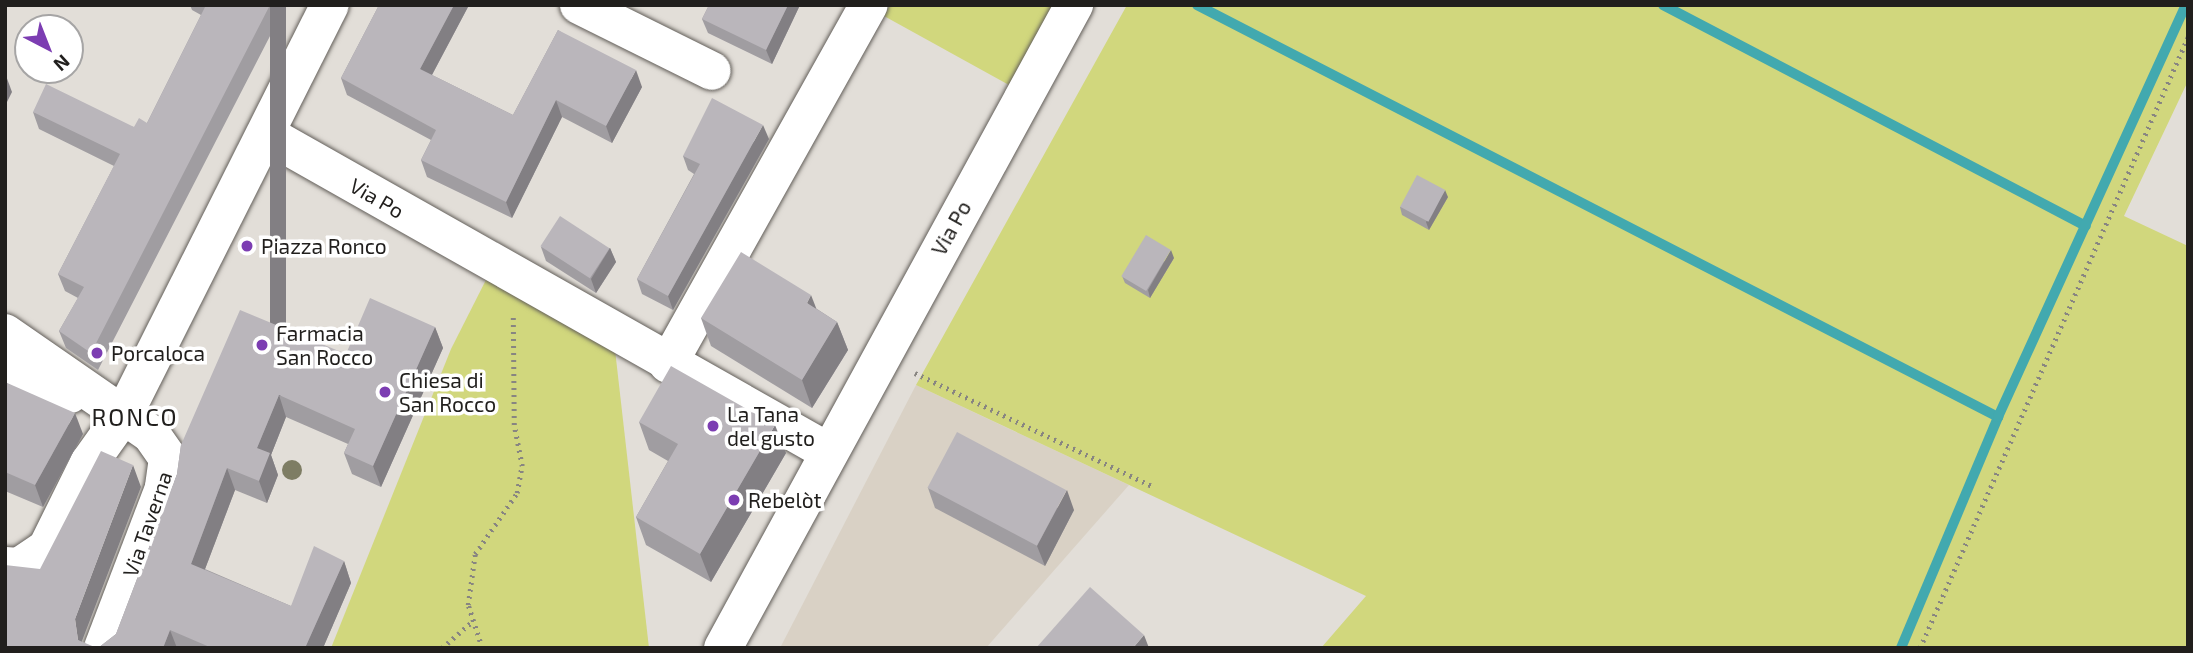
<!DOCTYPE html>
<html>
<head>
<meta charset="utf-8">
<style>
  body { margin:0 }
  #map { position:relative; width:2193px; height:653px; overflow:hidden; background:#e2ded8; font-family:"Exo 2",sans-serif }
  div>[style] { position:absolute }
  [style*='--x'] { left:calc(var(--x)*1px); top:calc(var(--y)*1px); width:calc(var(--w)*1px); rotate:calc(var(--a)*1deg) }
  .built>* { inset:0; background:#d9d1c5 }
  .green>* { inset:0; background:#d1d77d }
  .stream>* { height:10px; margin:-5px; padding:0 5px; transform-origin:5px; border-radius:5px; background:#42a9af }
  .path>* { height:4.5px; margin-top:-2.25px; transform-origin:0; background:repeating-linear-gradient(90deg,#888581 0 2px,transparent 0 7px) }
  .roads { filter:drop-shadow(0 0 2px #625e59) drop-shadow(0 0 2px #625e59) }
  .minor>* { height:38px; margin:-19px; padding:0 19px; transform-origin:19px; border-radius:19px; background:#fff }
  .trees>* { width:20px; height:20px; margin:-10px; border-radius:50%; background:#7e7d64 }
  .wall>* { inset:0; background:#a09da1 }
  .shaded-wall>* { inset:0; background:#827f83; transform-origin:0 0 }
  .building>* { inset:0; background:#bab6bb; transform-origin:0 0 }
  .dots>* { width:19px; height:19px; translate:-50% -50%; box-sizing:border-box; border:4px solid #fff; border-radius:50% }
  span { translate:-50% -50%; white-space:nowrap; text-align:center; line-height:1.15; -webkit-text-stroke:7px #fff; paint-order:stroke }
  .street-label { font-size:21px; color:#211f1d }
  .poi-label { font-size:21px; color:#211f1d }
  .left { translate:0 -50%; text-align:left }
  .quarter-label { font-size:24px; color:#211f1d; letter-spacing:2px }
  .frame { position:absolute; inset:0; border:7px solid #211f1d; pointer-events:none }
  .north { position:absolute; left:14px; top:14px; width:70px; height:70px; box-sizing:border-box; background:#fff; border:2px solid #a6a5a5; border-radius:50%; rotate:138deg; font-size:19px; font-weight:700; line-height:28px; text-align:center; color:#211f1d }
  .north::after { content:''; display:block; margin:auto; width:24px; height:32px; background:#7c3db2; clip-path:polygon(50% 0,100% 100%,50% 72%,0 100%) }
</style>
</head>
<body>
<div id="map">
  <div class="built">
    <div style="clip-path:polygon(916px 385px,1129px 485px,986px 648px,780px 648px)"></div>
  </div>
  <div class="green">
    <div style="clip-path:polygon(890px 5px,1053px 5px,1009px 85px,884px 16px)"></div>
    <div style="clip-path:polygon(1127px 5px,2188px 5px,2188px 81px,2124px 216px,2188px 246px,2188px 648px,1321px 648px,1366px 596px,916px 385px)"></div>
    <div style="clip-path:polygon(492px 268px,614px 341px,649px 648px,331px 648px,451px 349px)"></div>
  </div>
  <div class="stream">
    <div style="--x:1197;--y:5;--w:901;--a:27.22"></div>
    <div style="--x:1663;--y:5;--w:477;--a:27.6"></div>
    <div style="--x:1901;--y:648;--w:251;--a:-67.2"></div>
    <div style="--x:1998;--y:417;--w:453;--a:-65.5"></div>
  </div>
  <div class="path">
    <div style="--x:915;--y:373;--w:265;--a:25.5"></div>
    <div style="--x:442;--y:648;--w:41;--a:-41.1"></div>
    <div style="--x:482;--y:648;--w:45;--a:-108"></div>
    <div style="--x:468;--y:605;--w:51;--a:-82.2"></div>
    <div style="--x:475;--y:554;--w:74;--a:-55.5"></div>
    <div style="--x:517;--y:493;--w:27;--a:-80"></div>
    <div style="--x:522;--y:466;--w:42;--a:-101"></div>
    <div style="--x:514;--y:425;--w:110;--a:-90.5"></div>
    <div style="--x:1920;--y:648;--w:667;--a:-66.32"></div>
  </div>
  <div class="roads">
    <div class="minor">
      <div style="--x:579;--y:5;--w:148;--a:26.4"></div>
      <div style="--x:268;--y:135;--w:642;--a:29.48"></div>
      <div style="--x:5;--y:333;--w:178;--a:34.7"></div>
      <div style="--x:151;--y:434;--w:29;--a:55"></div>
      <div style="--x:168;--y:458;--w:30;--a:98"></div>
      <div style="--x:164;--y:488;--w:171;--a:110.9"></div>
      <div style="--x:668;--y:364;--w:411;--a:-60.8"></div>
      <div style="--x:5;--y:371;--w:69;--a:19.5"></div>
      <div style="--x:5;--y:566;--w:14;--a:4"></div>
      <div style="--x:19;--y:567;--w:34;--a:-34"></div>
      <div style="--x:47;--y:548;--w:95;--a:-63.7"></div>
      <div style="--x:89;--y:463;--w:60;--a:-54.5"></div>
      <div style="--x:124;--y:414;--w:458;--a:-63.3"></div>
      <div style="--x:723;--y:648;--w:733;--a:-61.37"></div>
    </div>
  </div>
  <div class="trees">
    <div style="left:292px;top:470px"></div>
  </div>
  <div class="wall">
    <div style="clip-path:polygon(190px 5px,286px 5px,98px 370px,66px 348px,59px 331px,78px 298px,65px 291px,58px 274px,114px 166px,39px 129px,33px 112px,134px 127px,147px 123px,201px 15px,192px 10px)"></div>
    <div style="clip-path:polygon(379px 5px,469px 5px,432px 75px,513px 115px,558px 30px,642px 87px,612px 143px,562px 117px,512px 218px,427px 177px,421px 160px,431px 140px,347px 95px,341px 78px)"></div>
    <div style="clip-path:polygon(709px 5px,800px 5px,772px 64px,708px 33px,702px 19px)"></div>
    <div style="clip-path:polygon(769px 139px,673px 310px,642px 294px,637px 279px,694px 174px,688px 170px,683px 156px)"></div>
    <div style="clip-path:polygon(1448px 197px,1429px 230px,1402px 215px,1400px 207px)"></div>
    <div style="clip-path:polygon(541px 247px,610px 248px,616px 262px,596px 293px,546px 261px)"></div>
    <div style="clip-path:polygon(1174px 258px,1150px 298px,1125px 283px,1122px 276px)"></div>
    <div style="clip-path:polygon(817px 309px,837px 322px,848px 350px,812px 408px,711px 346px,701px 318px)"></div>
    <div style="clip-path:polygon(435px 327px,443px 348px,381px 487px,352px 474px,344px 453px,348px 444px,286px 417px,271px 455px,278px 475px,267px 503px,235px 490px,205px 569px,291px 606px,344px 561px,351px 583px,323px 648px,98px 648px,116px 634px,177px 474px,181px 445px,346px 354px)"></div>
    <div style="clip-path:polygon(5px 382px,83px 434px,43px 507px,5px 491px)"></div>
    <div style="clip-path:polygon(639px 422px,786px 453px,711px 582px,646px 545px,636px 517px,668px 461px,649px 450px)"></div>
    <div style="clip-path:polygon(928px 488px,1074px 510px,1045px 566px,935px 508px)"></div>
  </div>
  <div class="shaded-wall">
    <div style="left:270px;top:5px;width:16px;height:391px"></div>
    <div style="clip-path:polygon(454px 5px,469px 5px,426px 86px,420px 69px)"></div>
    <div style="clip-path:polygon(788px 5px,800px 5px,772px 64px,766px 50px)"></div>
    <div style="clip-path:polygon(636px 70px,642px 87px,612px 143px,606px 126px)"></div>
    <div style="clip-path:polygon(5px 73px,12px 92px,5px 106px)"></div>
    <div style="clip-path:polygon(556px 100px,562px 117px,512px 218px,506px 202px)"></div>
    <div style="clip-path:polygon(763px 125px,769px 139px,673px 310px,668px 296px)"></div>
    <div style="clip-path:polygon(1445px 190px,1448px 197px,1429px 230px,1426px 222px)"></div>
    <div style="clip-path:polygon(610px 248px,616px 262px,596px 293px,591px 279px)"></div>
    <div style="clip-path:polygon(1171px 250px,1174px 258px,1150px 298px,1148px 290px)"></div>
    <div style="clip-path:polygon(811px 295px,822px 323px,807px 303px)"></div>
    <div style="clip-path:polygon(837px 322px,848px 350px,812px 408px,802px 380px)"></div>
    <div style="clip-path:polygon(435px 327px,443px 348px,381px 487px,373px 466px)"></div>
    <div style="clip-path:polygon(279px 395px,286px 417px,271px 455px,278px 475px,267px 503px,259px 481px,257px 448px)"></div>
    <div style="clip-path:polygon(75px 413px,83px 434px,43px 507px,35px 485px)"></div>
    <div style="clip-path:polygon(775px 425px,786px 453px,711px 582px,700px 554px)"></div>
    <div style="clip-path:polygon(133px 465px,141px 487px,82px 641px,84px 648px,78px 640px,75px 619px)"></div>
    <div style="clip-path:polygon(227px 468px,235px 490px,199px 585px,191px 564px)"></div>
    <div style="clip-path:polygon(1067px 490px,1074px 510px,1045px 566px,1037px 546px)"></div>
    <div style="clip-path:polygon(344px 561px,351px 583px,323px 648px,305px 648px)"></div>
    <div style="clip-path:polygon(170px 630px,177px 648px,163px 648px)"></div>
    <div style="clip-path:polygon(1144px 635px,1149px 648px,1133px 648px)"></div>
  </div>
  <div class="building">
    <div style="clip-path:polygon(206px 5px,270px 5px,91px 353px,59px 331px,84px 287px,58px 274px,120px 154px,33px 112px,46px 84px,134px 127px,139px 118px,147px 123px)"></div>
    <div style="clip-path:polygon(379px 5px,454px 5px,420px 69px,513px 115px,558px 30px,636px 70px,606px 126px,556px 100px,506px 202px,421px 160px,436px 130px,341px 78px)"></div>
    <div style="clip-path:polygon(709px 5px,788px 5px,766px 50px,702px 19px)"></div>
    <div style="clip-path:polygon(712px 98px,763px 125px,668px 296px,637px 279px,700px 164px,683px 156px)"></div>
    <div style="left:1417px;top:175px;width:32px;height:36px;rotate:28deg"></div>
    <div style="left:560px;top:216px;width:59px;height:36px;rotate:33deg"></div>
    <div style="left:1146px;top:235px;width:29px;height:48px;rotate:31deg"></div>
    <div style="clip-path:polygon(741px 252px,811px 295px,807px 303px,837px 322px,802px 380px,701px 318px)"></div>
    <div style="clip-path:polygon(370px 298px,435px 327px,373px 466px,344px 453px,355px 429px,279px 395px,257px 448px,270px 453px,259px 481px,227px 468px,191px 564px,291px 606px,314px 546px,344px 561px,305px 648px,212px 648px,170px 630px,163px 648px,98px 648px,116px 634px,177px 474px,181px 445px,240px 310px,346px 354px)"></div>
    <div style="clip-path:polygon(671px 366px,775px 425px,700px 554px,636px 517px,678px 444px,639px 422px)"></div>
    <div style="clip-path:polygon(5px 382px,75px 413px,35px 485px,5px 472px)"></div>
    <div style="left:957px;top:432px;width:124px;height:63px;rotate:28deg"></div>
    <div style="clip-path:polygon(101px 451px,133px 465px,75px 619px,78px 640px,97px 648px,5px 648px,5px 565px,40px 569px)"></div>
    <div style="clip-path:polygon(1090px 587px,1144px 635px,1133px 648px,1036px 648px)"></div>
  </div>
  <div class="dots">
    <div style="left:247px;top:246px;background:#7c3db2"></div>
    <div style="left:262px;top:345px;background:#7c3db2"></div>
    <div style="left:97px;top:353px;background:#7c3db2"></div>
    <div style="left:385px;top:392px;background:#7c3db2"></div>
    <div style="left:713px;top:426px;background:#7c3db2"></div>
    <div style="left:734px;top:500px;background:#7c3db2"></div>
  </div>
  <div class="street-label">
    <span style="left:377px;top:198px;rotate:30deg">Via Po</span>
    <span style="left:951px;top:228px;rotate:-61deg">Via Po</span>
    <span style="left:147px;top:524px;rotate:-71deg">Via Taverna</span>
  </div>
  <div class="poi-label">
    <span class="left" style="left:261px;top:246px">Piazza Ronco</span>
    <span class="left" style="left:276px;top:345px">Farmacia<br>San Rocco</span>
    <span class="left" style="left:111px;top:353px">Porcaloca</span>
    <span class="left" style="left:399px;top:392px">Chiesa di<br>San Rocco</span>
    <span class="left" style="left:727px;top:426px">La Tana<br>del gusto</span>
    <span class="left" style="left:748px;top:500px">Rebelòt</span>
  </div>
  <div class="quarter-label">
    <span style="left:135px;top:417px">RONCO</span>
  </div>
  <div class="frame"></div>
  <div class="north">N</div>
</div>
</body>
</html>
